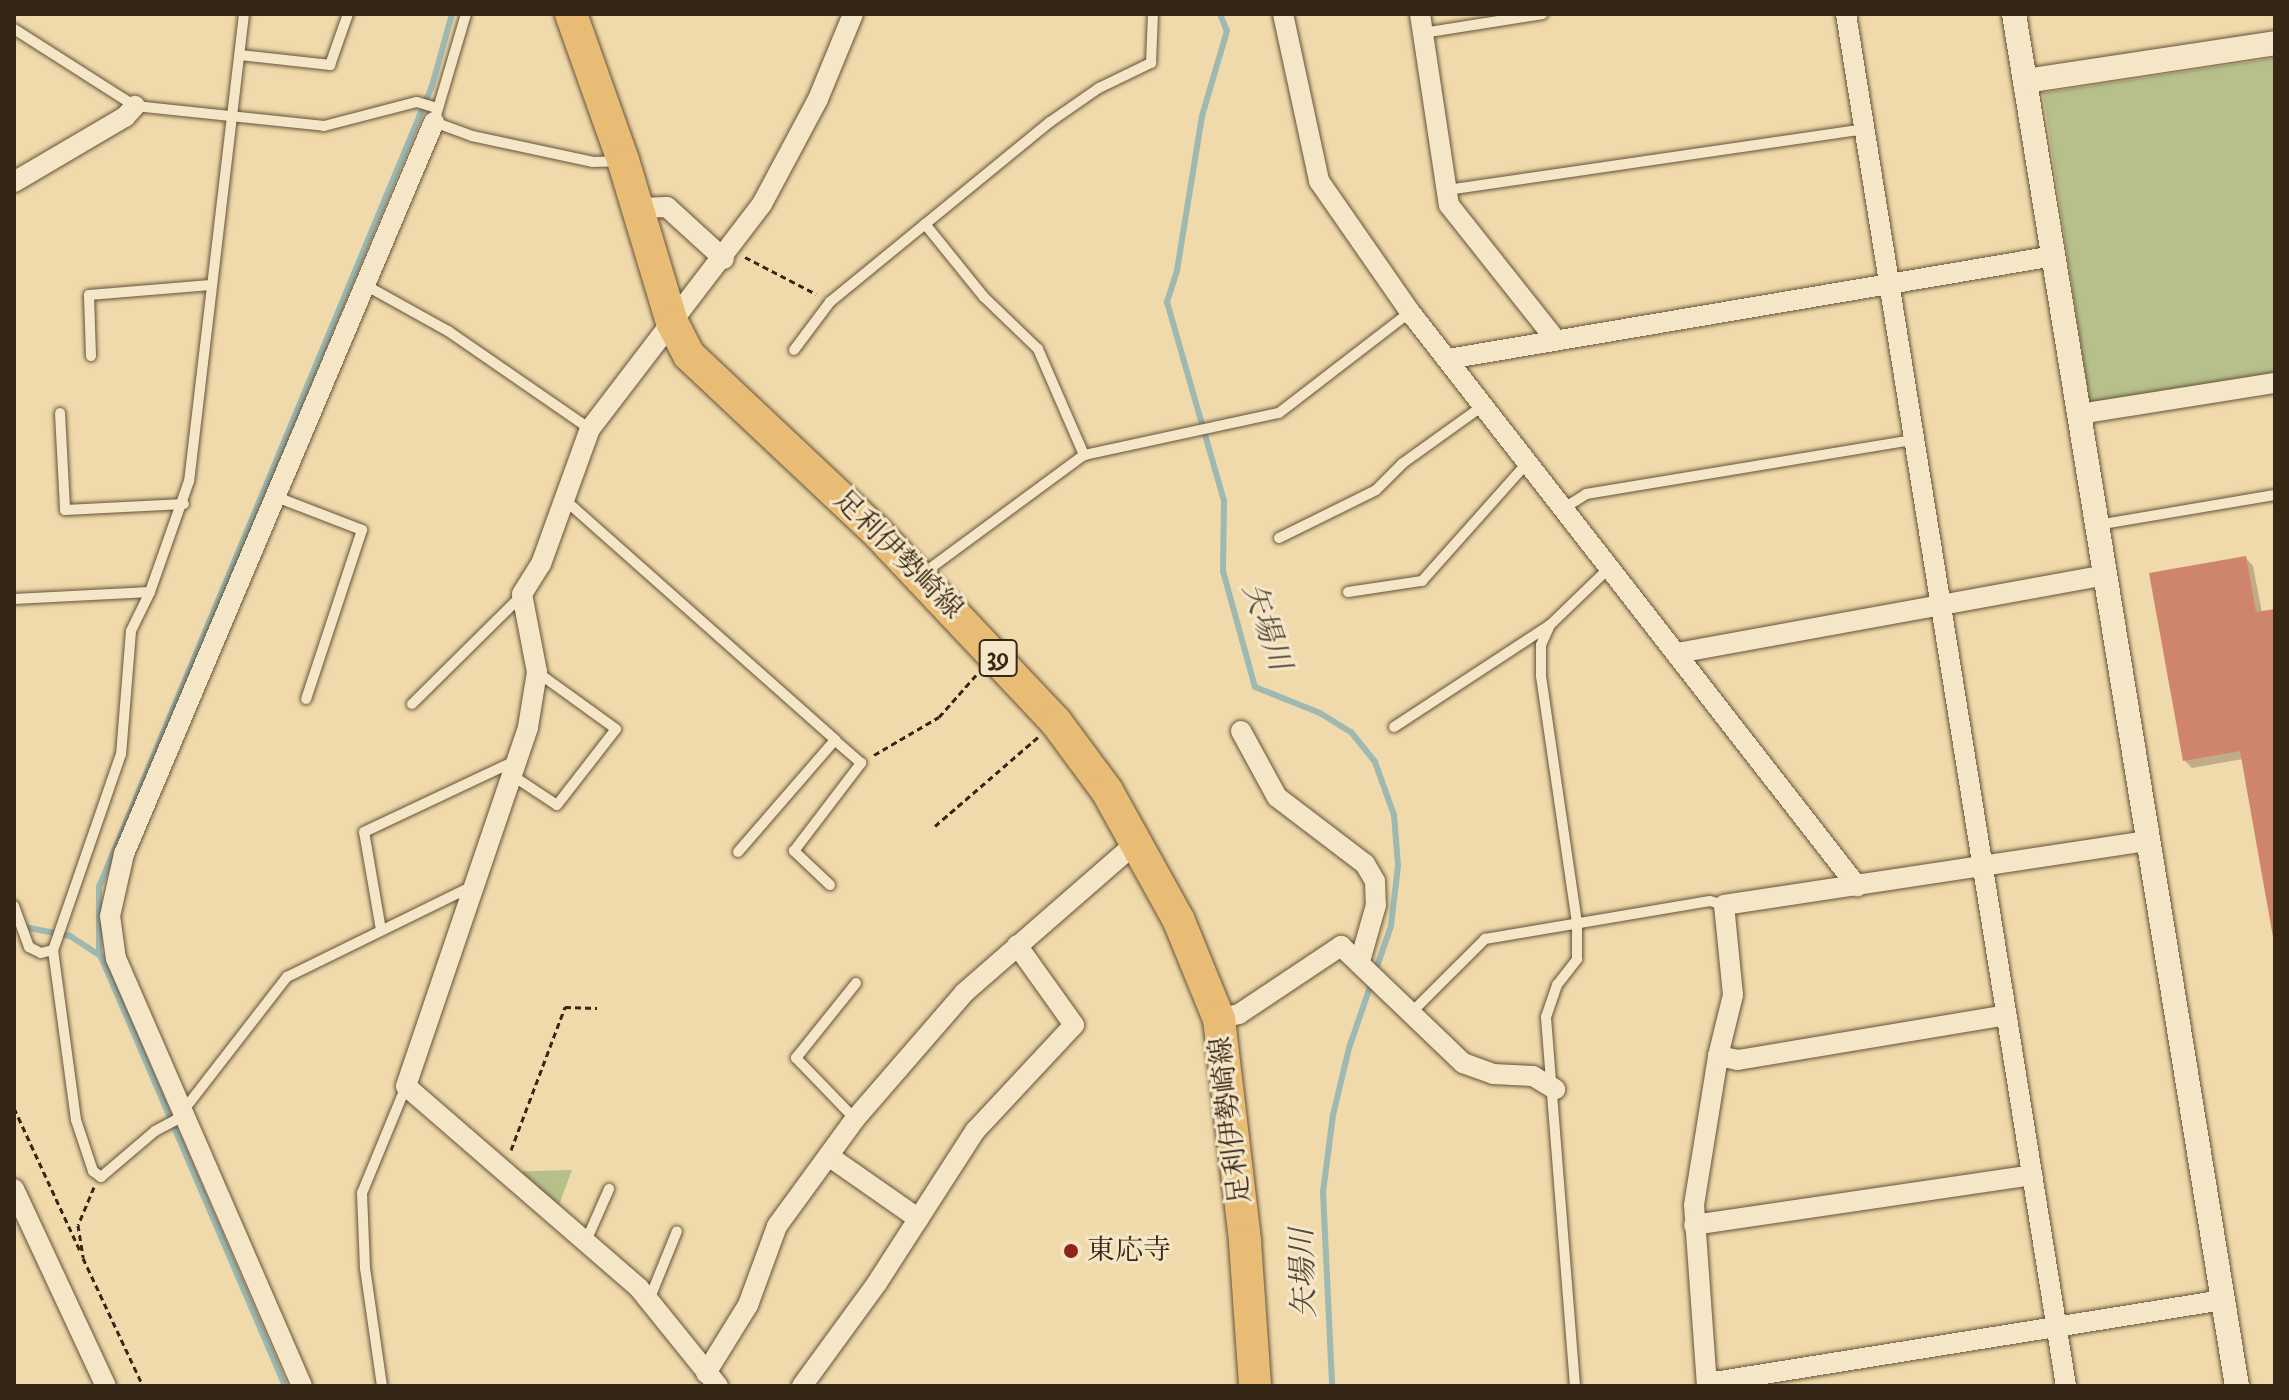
<!DOCTYPE html>
<html>
<head>
<meta charset="utf-8">
<style>
  body { margin:0 }
  #map { position:relative; width:2289px; height:1400px; overflow:hidden; background:#f0d9aa; font-family:"IM FELL DW Pica","Noto Serif JP",serif }
  div>[style] { position:absolute }
  [style*='--x'] { left:calc(var(--x)*1px); top:calc(var(--y)*1px); width:calc(var(--w)*1px); rotate:calc(var(--a)*1deg) }
  .green>* { inset:0; background:#b7c08a }
  .shadow>* { inset:0; background:#0003 }
  .stream>* { height:6px; margin:-3px; padding:0 3px; transform-origin:3px; border-radius:3px; background:#9db9b2 }
  .building>* { inset:0; background:#cf856c }
  .path>* { height:3px; margin-top:-1.5px; transform-origin:0; background:repeating-linear-gradient(90deg,#362615 0 6px,transparent 0 10px) }
  .roads { filter:drop-shadow(0 0 2px #64533a) drop-shadow(0 0 2px #64533a) }
  .service>* { height:10px; margin:-5px; padding:0 5px; transform-origin:5px; border-radius:5px; background:#f5e6c8 }
  .minor>* { height:20px; margin:-10px; padding:0 10px; transform-origin:10px; border-radius:10px; background:#f5e6c8 }
  .tertiary>* { height:24px; margin:-12px; padding:0 12px; transform-origin:12px; border-radius:12px; background:#f5e6c8 }
  .primary>* { height:32px; margin:-16px; padding:0 16px; transform-origin:16px; border-radius:16px; background:#e8bc75 }
  .dots>* { width:22px; height:22px; translate:-50% -50%; box-sizing:border-box; border:4px solid #f5e6c8; border-radius:50% }
  span { translate:-50% -50%; white-space:nowrap; text-align:center; line-height:1.15; -webkit-text-stroke:6px #f5e6c8; paint-order:stroke }
  .shield-label span { padding:2px 6px; background:#f5e6c8; border:2px solid; border-radius:6px; -webkit-text-stroke-width:0 }
  .shield-label { font-size:26px; color:#362615; font-weight:700 }
  .street-label { font-size:28px; color:#362615 }
  .poi-label { font-size:28px; color:#362615 }
  .left { translate:0 -50%; text-align:left }
  .water-label { font-size:30px; color:#504b3c; font-style:italic }
  .frame { position:absolute; inset:0; border:16px solid #362615; pointer-events:none }
</style>
</head>
<body>
<div id="map">
  <div class="green">
    <div style="clip-path:polygon(2275px 58px,2275px 373px,2090px 404px,2043px 93px)"></div>
    <div style="clip-path:polygon(572px 1170px,554px 1218px,503px 1172px)"></div>
  </div>
  <div class="shadow">
    <div style="clip-path:polygon(2246px 558px,2253px 566px,2262px 613px,2275px 611px,2275px 935px,2243px 759px,2192px 768px,2184px 760px)"></div>
  </div>
  <div class="stream">
    <div style="--x:1220;--y:14;--w:18;--a:68"></div>
    <div style="--x:1227;--y:31;--w:89;--a:106.4"></div>
    <div style="--x:1202;--y:116;--w:157;--a:99.2"></div>
    <div style="--x:1177;--y:271;--w:33;--a:108"></div>
    <div style="--x:1167;--y:302;--w:207;--a:74"></div>
    <div style="--x:1224;--y:501;--w:70;--a:90.8"></div>
    <div style="--x:1223;--y:571;--w:120;--a:74.6"></div>
    <div style="--x:1255;--y:687;--w:70;--a:21.8"></div>
    <div style="--x:1320;--y:713;--w:36;--a:32"></div>
    <div style="--x:1351;--y:732;--w:38;--a:51"></div>
    <div style="--x:1375;--y:762;--w:56;--a:70.3"></div>
    <div style="--x:1394;--y:815;--w:51;--a:85.5"></div>
    <div style="--x:1398;--y:866;--w:60;--a:96.7"></div>
    <div style="--x:1391;--y:926;--w:129;--a:109"></div>
    <div style="--x:1349;--y:1048;--w:69;--a:103.4"></div>
    <div style="--x:1333;--y:1115;--w:78;--a:97.4"></div>
    <div style="--x:1323;--y:1192;--w:194;--a:87.3"></div>
    <div style="--x:14;--y:925;--w:57;--a:11.1"></div>
    <div style="--x:70;--y:936;--w:38;--a:33"></div>
    <div style="--x:285;--y:1386;--w:473;--a:-113.2"></div>
    <div style="--x:99;--y:951;--w:64;--a:-90"></div>
    <div style="--x:99;--y:887;--w:867;--a:-67.43"></div>
    <div style="--x:432;--y:86;--w:75;--a:-74.5"></div>
  </div>
  <div class="building">
    <div style="clip-path:polygon(2246px 556px,2256px 612px,2275px 609px,2273px 937px,2240px 751px,2183px 761px,2149px 573px)"></div>
  </div>
  <div class="path">
    <div style="--x:745;--y:257;--w:80;--a:27.5"></div>
    <div style="--x:874;--y:755;--w:75;--a:-30.3"></div>
    <div style="--x:939;--y:717;--w:57;--a:-48.5"></div>
    <div style="--x:935;--y:826;--w:136;--a:-40.8"></div>
    <div style="--x:14;--y:1108;--w:160;--a:65.2"></div>
    <div style="--x:511;--y:1150;--w:153;--a:-69.3"></div>
    <div style="--x:565;--y:1007;--w:32;--a:2"></div>
    <div style="--x:94;--y:1187;--w:41;--a:112.8"></div>
    <div style="--x:78;--y:1225;--w:33;--a:81"></div>
    <div style="--x:83;--y:1258;--w:141;--a:64.9"></div>
  </div>
  <div class="roads">
    <div class="service">
      <div style="--x:244;--y:14;--w:470;--a:96.7"></div>
      <div style="--x:189;--y:481;--w:118;--a:109.4"></div>
      <div style="--x:150;--y:592;--w:43;--a:116"></div>
      <div style="--x:131;--y:631;--w:123;--a:94.6"></div>
      <div style="--x:121;--y:754;--w:207;--a:109.1"></div>
      <div style="--x:53;--y:950;--w:172;--a:82.3"></div>
      <div style="--x:76;--y:1120;--w:54;--a:71.6"></div>
      <div style="--x:93;--y:1171;--w:10;--a:37"></div>
      <div style="--x:101;--y:1177;--w:71;--a:-40.4"></div>
      <div style="--x:155;--y:1131;--w:24;--a:-28"></div>
      <div style="--x:176;--y:1120;--w:181;--a:-52.2"></div>
      <div style="--x:287;--y:977;--w:205;--a:-26.1"></div>
      <div style="--x:466;--y:14;--w:113;--a:106.5"></div>
      <div style="--x:434;--y:122;--w:40;--a:20.2"></div>
      <div style="--x:472;--y:136;--w:124;--a:12.1"></div>
      <div style="--x:593;--y:162;--w:24;--a:-2"></div>
      <div style="--x:14;--y:29;--w:143;--a:32.5"></div>
      <div style="--x:135;--y:106;--w:190;--a:6"></div>
      <div style="--x:324;--y:126;--w:96;--a:-14.5"></div>
      <div style="--x:417;--y:102;--w:21;--a:17"></div>
      <div style="--x:1423;--y:33;--w:121;--a:-9"></div>
      <div style="--x:240;--y:55;--w:91;--a:6.3"></div>
      <div style="--x:330;--y:65;--w:54;--a:-70.6"></div>
      <div style="--x:1447;--y:190;--w:421;--a:-8.3"></div>
      <div style="--x:925;--y:224;--w:94;--a:51.1"></div>
      <div style="--x:984;--y:297;--w:75;--a:43.9"></div>
      <div style="--x:1038;--y:349;--w:116;--a:66.5"></div>
      <div style="--x:367;--y:286;--w:93;--a:29.1"></div>
      <div style="--x:448;--y:331;--w:173;--a:34.6"></div>
      <div style="--x:794;--y:350;--w:60;--a:-53.1"></div>
      <div style="--x:830;--y:302;--w:284;--a:-39.3"></div>
      <div style="--x:1050;--y:122;--w:60;--a:-34.8"></div>
      <div style="--x:1099;--y:88;--w:58;--a:-25.7"></div>
      <div style="--x:1151;--y:63;--w:49;--a:-87.7"></div>
      <div style="--x:91;--y:356;--w:61;--a:-91.9"></div>
      <div style="--x:89;--y:295;--w:122;--a:-4.7"></div>
      <div style="--x:60;--y:413;--w:97;--a:87"></div>
      <div style="--x:65;--y:510;--w:119;--a:-2.9"></div>
      <div style="--x:279;--y:498;--w:89;--a:21.1"></div>
      <div style="--x:362;--y:530;--w:178;--a:108.3"></div>
      <div style="--x:564;--y:499;--w:363;--a:41.6"></div>
      <div style="--x:835;--y:740;--w:148;--a:130.9"></div>
      <div style="--x:1564;--y:508;--w:26;--a:-32"></div>
      <div style="--x:1586;--y:494;--w:330;--a:-9.4"></div>
      <div style="--x:2097;--y:525;--w:181;--a:-9.6"></div>
      <div style="--x:1279;--y:538;--w:108;--a:-26.3"></div>
      <div style="--x:1376;--y:490;--w:38;--a:-45"></div>
      <div style="--x:1403;--y:463;--w:100;--a:-35.6"></div>
      <div style="--x:921;--y:575;--w:202;--a:-36.4"></div>
      <div style="--x:1084;--y:455;--w:199;--a:-12.2"></div>
      <div style="--x:1279;--y:413;--w:165;--a:-37.6"></div>
      <div style="--x:1348;--y:592;--w:75;--a:-8.5"></div>
      <div style="--x:1422;--y:581;--w:158;--a:-48.3"></div>
      <div style="--x:14;--y:599;--w:136;--a:-2.9"></div>
      <div style="--x:412;--y:704;--w:153;--a:-44.7"></div>
      <div style="--x:1394;--y:727;--w:186;--a:-33.2"></div>
      <div style="--x:510;--y:774;--w:56;--a:33.4"></div>
      <div style="--x:557;--y:805;--w:96;--a:-52.2"></div>
      <div style="--x:616;--y:729;--w:97;--a:-144.2"></div>
      <div style="--x:830;--y:885;--w:50;--a:-136.6"></div>
      <div style="--x:794;--y:851;--w:111;--a:-52.7"></div>
      <div style="--x:861;--y:763;--w:35;--a:-139"></div>
      <div style="--x:14;--y:906;--w:44;--a:69.9"></div>
      <div style="--x:29;--y:947;--w:13;--a:27"></div>
      <div style="--x:41;--y:953;--w:12;--a:-14"></div>
      <div style="--x:381;--y:930;--w:99;--a:-99.8"></div>
      <div style="--x:364;--y:832;--w:167;--a:-25.2"></div>
      <div style="--x:1411;--y:1013;--w:105;--a:-45"></div>
      <div style="--x:1485;--y:939;--w:228;--a:-9.6"></div>
      <div style="--x:1710;--y:901;--w:15;--a:16"></div>
      <div style="--x:855;--y:1119;--w:85;--a:-134"></div>
      <div style="--x:796;--y:1058;--w:96;--a:-51.3"></div>
      <div style="--x:586;--y:1241;--w:57;--a:-66.1"></div>
      <div style="--x:649;--y:1300;--w:74;--a:-67.9"></div>
      <div style="--x:382;--y:1386;--w:119;--a:-98.2"></div>
      <div style="--x:365;--y:1268;--w:75;--a:-92.3"></div>
      <div style="--x:362;--y:1193;--w:116;--a:-67.6"></div>
      <div style="--x:1575;--y:1386;--w:370;--a:-94.5"></div>
      <div style="--x:1546;--y:1017;--w:34;--a:-71"></div>
      <div style="--x:1557;--y:985;--w:33;--a:-52"></div>
      <div style="--x:1577;--y:959;--w:36;--a:-90"></div>
      <div style="--x:1577;--y:923;--w:250;--a:-98.3"></div>
      <div style="--x:1541;--y:676;--w:31;--a:-90"></div>
      <div style="--x:1541;--y:645;--w:22;--a:-66"></div>
      <div style="--x:1550;--y:625;--w:82;--a:-44"></div>
    </div>
    <div class="minor">
      <div style="--x:1283;--y:14;--w:171;--a:77.8"></div>
      <div style="--x:1319;--y:181;--w:160;--a:55.2"></div>
      <div style="--x:1410;--y:312;--w:728;--a:52.09"></div>
      <div style="--x:1420;--y:14;--w:193;--a:81.4"></div>
      <div style="--x:1449;--y:205;--w:172;--a:51.6"></div>
      <div style="--x:1846;--y:14;--w:1390;--a:80.89"></div>
      <div style="--x:14;--y:182;--w:129;--a:-30.4"></div>
      <div style="--x:125;--y:117;--w:15;--a:-48"></div>
      <div style="--x:639;--y:208;--w:28;--a:-2"></div>
      <div style="--x:667;--y:207;--w:77;--a:42.4"></div>
      <div style="--x:1448;--y:359;--w:615;--a:-9.65"></div>
      <div style="--x:2079;--y:414;--w:198;--a:-9"></div>
      <div style="--x:1677;--y:653;--w:435;--a:-10.3"></div>
      <div style="--x:1241;--y:731;--w:75;--a:61.4"></div>
      <div style="--x:1277;--y:797;--w:111;--a:37.3"></div>
      <div style="--x:1365;--y:864;--w:20;--a:60"></div>
      <div style="--x:1375;--y:881;--w:24;--a:88"></div>
      <div style="--x:1376;--y:905;--w:58;--a:105.9"></div>
      <div style="--x:1219;--y:1019;--w:21;--a:-14"></div>
      <div style="--x:1239;--y:1014;--w:123;--a:-33.7"></div>
      <div style="--x:1341;--y:946;--w:169;--a:43.8"></div>
      <div style="--x:1463;--y:1063;--w:32;--a:20"></div>
      <div style="--x:1493;--y:1074;--w:40;--a:2.9"></div>
      <div style="--x:1533;--y:1076;--w:26;--a:31"></div>
      <div style="--x:1718;--y:1056;--w:20;--a:11"></div>
      <div style="--x:1738;--y:1060;--w:272;--a:-9.5"></div>
      <div style="--x:830;--y:1157;--w:108;--a:34.9"></div>
      <div style="--x:14;--y:1189;--w:217;--a:65"></div>
      <div style="--x:1694;--y:1225;--w:342;--a:-8.4"></div>
      <div style="--x:706;--y:1373;--w:80;--a:-58.3"></div>
      <div style="--x:748;--y:1305;--w:84;--a:-69.8"></div>
      <div style="--x:777;--y:1226;--w:132;--a:-53.9"></div>
      <div style="--x:855;--y:1119;--w:167;--a:-49.1"></div>
      <div style="--x:964;--y:993;--w:228;--a:-41.1"></div>
      <div style="--x:1708;--y:1383;--w:522;--a:-9.16"></div>
      <div style="--x:302;--y:1386;--w:466;--a:-113.5"></div>
      <div style="--x:116;--y:959;--w:43;--a:-97.9"></div>
      <div style="--x:110;--y:916;--w:64;--a:-77.3"></div>
      <div style="--x:124;--y:854;--w:795;--a:-67.05"></div>
      <div style="--x:718;--y:1386;--w:126;--a:-128.9"></div>
      <div style="--x:639;--y:1288;--w:308;--a:-139.1"></div>
      <div style="--x:406;--y:1086;--w:379;--a:-71.2"></div>
      <div style="--x:528;--y:727;--w:56;--a:-80.7"></div>
      <div style="--x:537;--y:672;--w:79;--a:-100.9"></div>
      <div style="--x:522;--y:594;--w:36;--a:-58"></div>
      <div style="--x:541;--y:564;--w:144;--a:-70.1"></div>
      <div style="--x:590;--y:429;--w:283;--a:-52.6"></div>
      <div style="--x:762;--y:204;--w:119;--a:-61.9"></div>
      <div style="--x:818;--y:99;--w:92;--a:-67.6"></div>
      <div style="--x:802;--y:1386;--w:127;--a:-53.9"></div>
      <div style="--x:877;--y:1283;--w:181;--a:-57.2"></div>
      <div style="--x:975;--y:1131;--w:145;--a:-47"></div>
      <div style="--x:1074;--y:1025;--w:98;--a:-125.5"></div>
      <div style="--x:1707;--y:1386;--w:181;--a:-94.1"></div>
      <div style="--x:1694;--y:1205;--w:151;--a:-80.8"></div>
      <div style="--x:1718;--y:1056;--w:63;--a:-76.2"></div>
      <div style="--x:1733;--y:995;--w:90;--a:-95.7"></div>
      <div style="--x:1724;--y:905;--w:430;--a:-8.6"></div>
    </div>
    <div class="tertiary">
      <div style="--x:2014;--y:14;--w:1390;--a:80.77"></div>
      <div style="--x:2025;--y:81;--w:253;--a:-8.6"></div>
    </div>
    <div class="primary">
      <div style="--x:571;--y:14;--w:155;--a:70.4"></div>
      <div style="--x:623;--y:160;--w:169;--a:73.2"></div>
      <div style="--x:672;--y:322;--w:37;--a:63"></div>
      <div style="--x:689;--y:355;--w:257;--a:43.3"></div>
      <div style="--x:876;--y:531;--w:262;--a:46.7"></div>
      <div style="--x:1056;--y:722;--w:86;--a:53.5"></div>
      <div style="--x:1107;--y:791;--w:149;--a:61"></div>
      <div style="--x:1179;--y:921;--w:106;--a:67.8"></div>
      <div style="--x:1219;--y:1019;--w:225;--a:83.3"></div>
      <div style="--x:1245;--y:1242;--w:144;--a:86"></div>
    </div>
  </div>
  <div class="dots">
    <div style="left:1071px;top:1251px;background:#8f2418"></div>
  </div>
  <div class="shield-label">
    <span style="left:998px;top:658px">39</span>
  </div>
  <div class="street-label">
    <span style="left:898px;top:555px;rotate:45deg">足利伊勢崎線</span>
    <span style="left:1231px;top:1120px;rotate:-97deg">足利伊勢崎線</span>
  </div>
  <div class="poi-label">
    <span class="left" style="left:1087px;top:1251px">東応寺</span>
  </div>
  <div class="water-label">
    <span style="left:1265px;top:627px;rotate:71deg">矢場川</span>
    <span style="left:1305px;top:1273px;rotate:-92deg">矢場川</span>
  </div>
  <div class="frame"></div>
</div>
</body>
</html>
